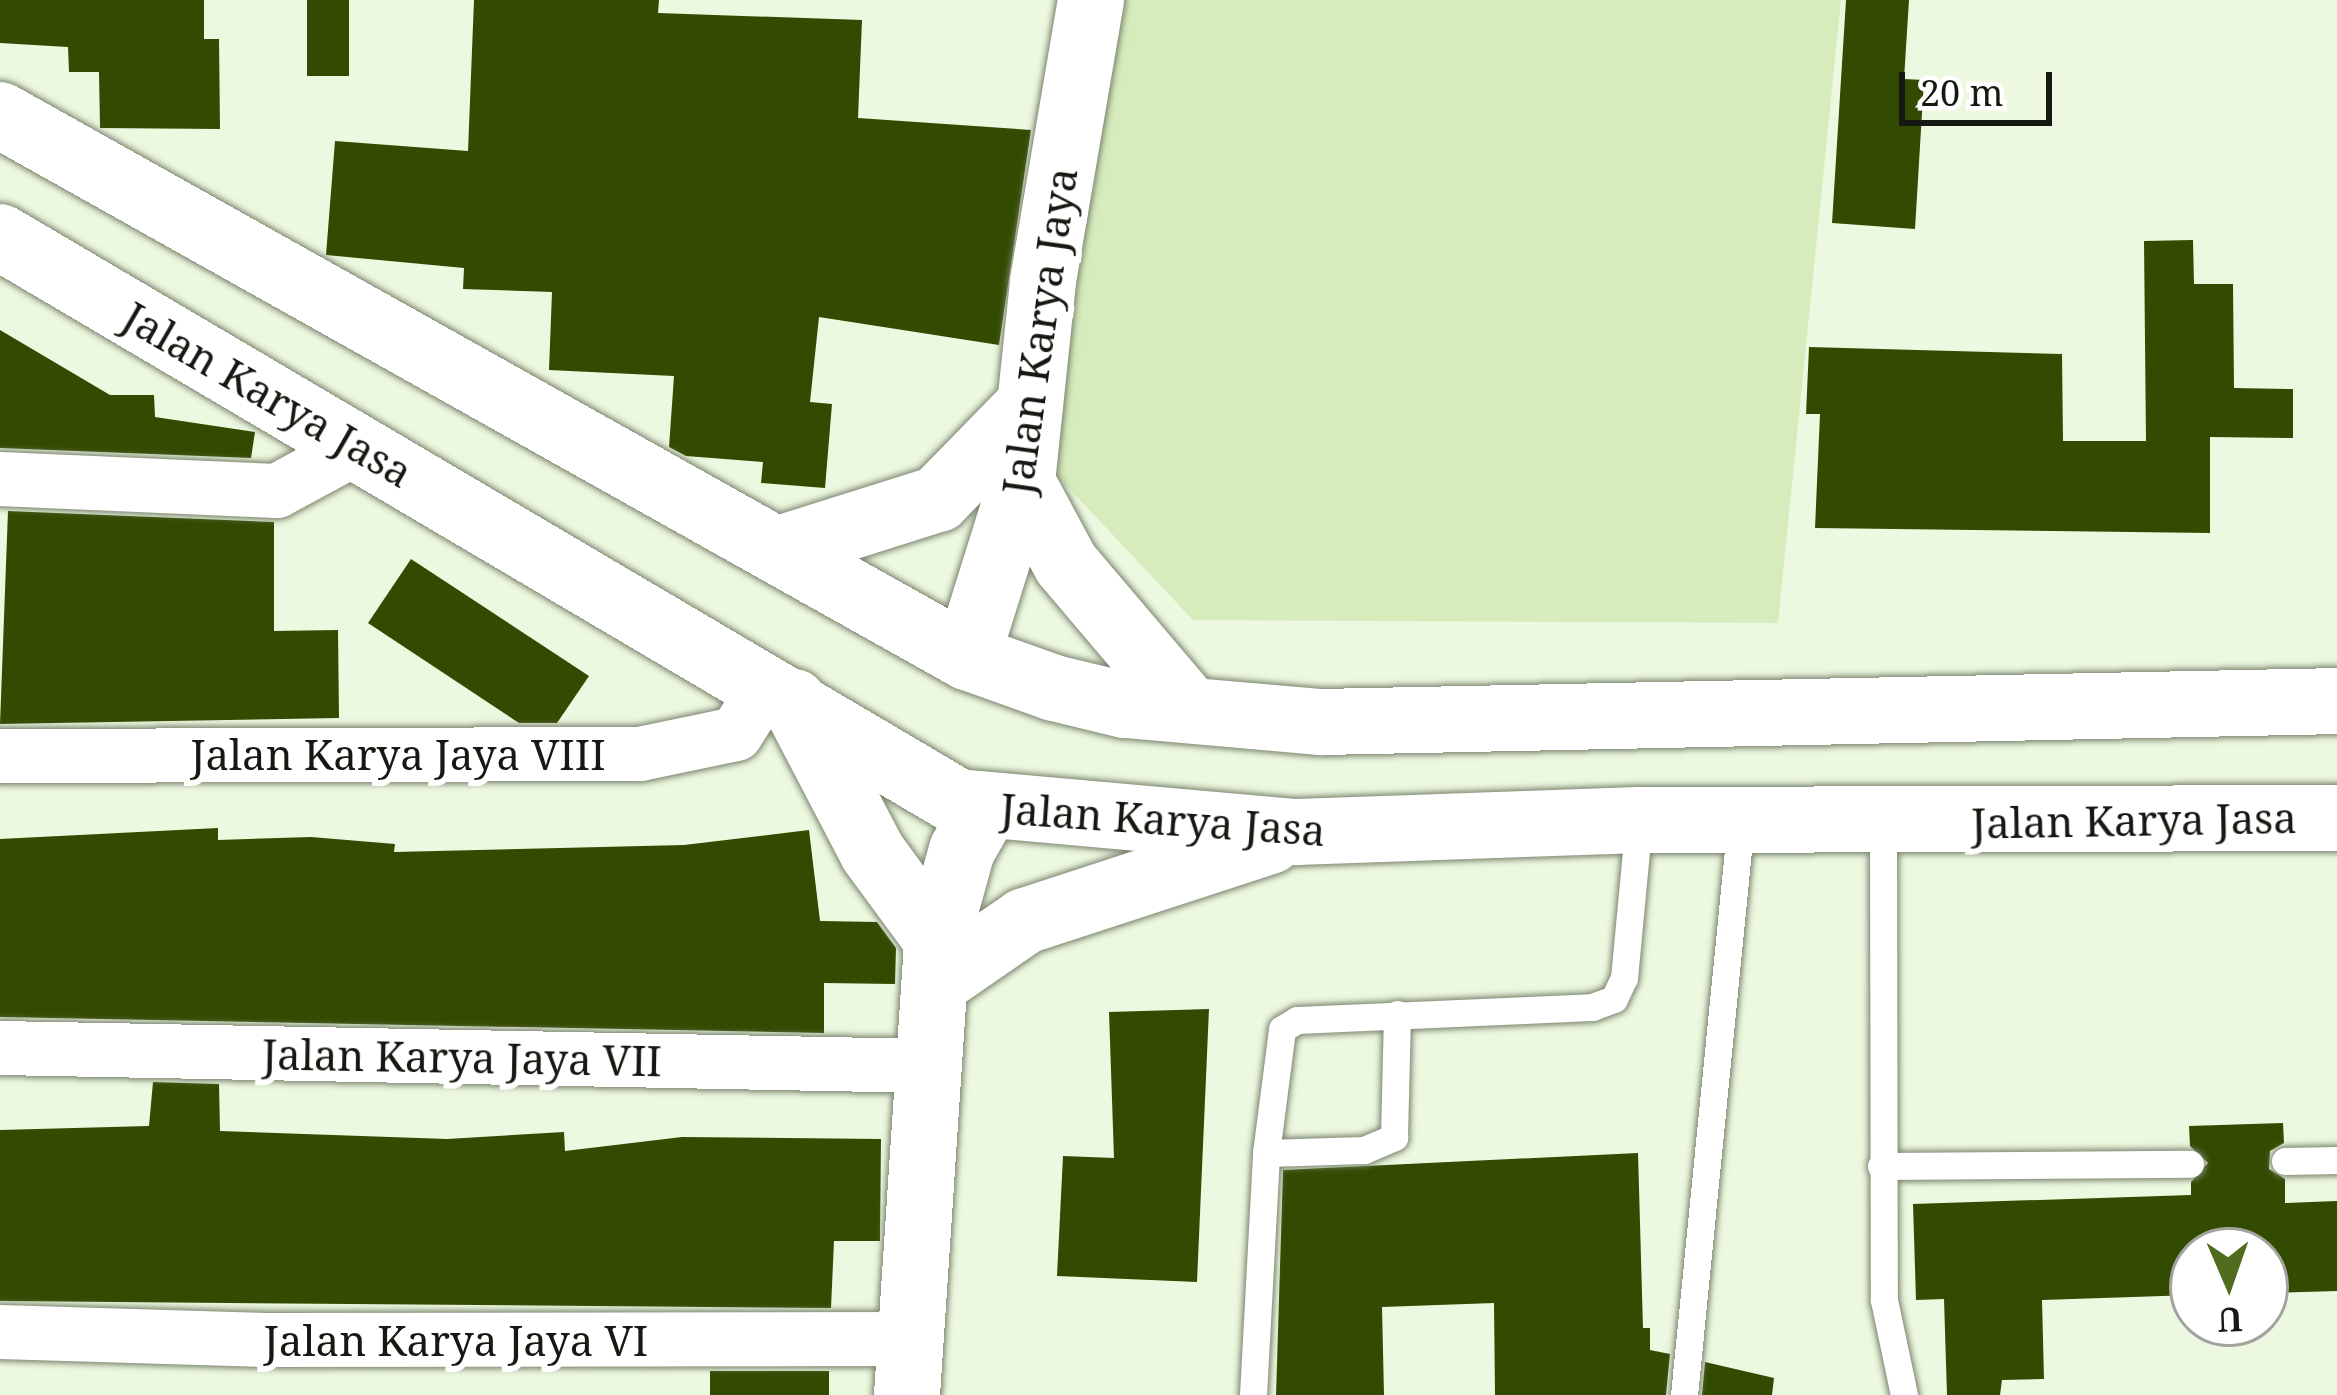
<!DOCTYPE html>
<html>
<head>
<meta charset="utf-8">
<style>
  body { margin:0 }
  #map { position:relative; width:2337px; height:1395px; overflow:hidden; background:#edf8e0; font-family:"Noto Serif",serif }
  div>[style] { position:absolute }
  [style*='--x'] { left:calc(var(--x)*1px); top:calc(var(--y)*1px); width:calc(var(--w)*1px); rotate:calc(var(--a)*1deg) }
  .green>* { inset:0; background:#d7ecbd }
  .building>* { inset:0; background:#334a01; transform-origin:0 0 }
  .roads { filter:drop-shadow(0 0 3px #7b856f) drop-shadow(0 0 3px #7b856f) }
  .lane>* { height:27px; margin:-13.5px; padding:0 13.5px; transform-origin:13.5px; border-radius:13.5px; background:#fff }
  .street>* { height:54px; margin:-27px; padding:0 27px; transform-origin:27px; border-radius:27px; background:#fff }
  .secondary>* { height:66px; margin:-33px; padding:0 33px; transform-origin:33px; border-radius:33px; background:#fff }
  .highway>* { height:66px; margin:-33px; padding:0 33px; transform-origin:33px; border-radius:33px; background:#fff }
  span { translate:-50% -50%; white-space:nowrap; text-align:center; line-height:1.15; -webkit-text-stroke:12px #fff; paint-order:stroke }
  .street-label { font-size:42px; color:#161911 }
  .north { position:absolute; left:2169px; top:1227px; width:120px; height:120px; box-sizing:border-box; background:#fff; border:3px solid #a2a3a0; border-radius:50%; rotate:178deg; font-size:33px; font-weight:700; line-height:48px; text-align:center; color:#161911 }
  .north::after { content:''; display:block; margin:auto; width:42px; height:54px; background:#506c1f; clip-path:polygon(50% 0,100% 100%,50% 72%,0 100%) }
  .scale { position:absolute; left:1899px; top:72px; width:153px; height:54px; box-sizing:border-box; border:6px solid #161911; border-top:0; padding-left:15px; font-size:36px; line-height:42px; white-space:nowrap; color:#161911; -webkit-text-stroke:9px #fff; paint-order:stroke }
</style>
</head>
<body>
<div id="map">
  <div class="green">
    <div style="clip-path:polygon(1110px 0,1841px 0,1778px 623px,1193px 620px,1045px 463px)"></div>
  </div>
  <div class="building">
    <div style="clip-path:polygon(0 0,204px 0,204px 39px,219px 39px,220px 129px,100px 128px,99px 72px,69px 72px,68px 47px,0 43px)"></div>
    <div style="left:307px;top:0;width:42px;height:76px"></div>
    <div style="clip-path:polygon(474px 0,659px 0,658px 13px,862px 20px,858px 118px,1031px 130px,999px 345px,819px 317px,810px 402px,832px 404px,825px 488px,761px 483px,763px 462px,686px 456px,669px 447px,674px 376px,549px 370px,552px 292px,463px 289px,464px 268px,326px 255px,335px 141px,468px 151px)"></div>
    <div style="clip-path:polygon(1846px 0,1909px 0,1904px 79px,1924px 80px,1915px 229px,1832px 223px)"></div>
    <div style="clip-path:polygon(2193px 240px,2194px 284px,2233px 284px,2234px 388px,2293px 389px,2293px 438px,2210px 437px,2210px 533px,1815px 528px,1820px 414px,1806px 414px,1809px 347px,2062px 354px,2063px 441px,2146px 441px,2144px 241px)"></div>
    <div style="clip-path:polygon(0 330px,110px 395px,154px 395px,155px 417px,255px 432px,251px 458px,0 448px)"></div>
    <div style="clip-path:polygon(8px 511px,274px 522px,274px 631px,338px 630px,339px 718px,0 724px)"></div>
    <div style="clip-path:polygon(411px 559px,589px 676px,557px 723px,519px 723px,368px 623px)"></div>
    <div style="clip-path:polygon(218px 828px,218px 840px,311px 837px,395px 844px,394px 852px,684px 845px,809px 830px,820px 921px,877px 922px,896px 948px,895px 984px,824px 983px,824px 1033px,0 1017px,0 839px)"></div>
    <div style="clip-path:polygon(1209px 1009px,1197px 1282px,1057px 1276px,1063px 1156px,1114px 1158px,1109px 1012px)"></div>
    <div style="clip-path:polygon(153px 1082px,219px 1084px,220px 1131px,447px 1139px,564px 1132px,565px 1151px,682px 1137px,881px 1139px,880px 1241px,834px 1241px,831px 1308px,0 1301px,0 1130px,149px 1126px)"></div>
    <div style="clip-path:polygon(2283px 1123px,2284px 1143px,2270px 1151px,2269px 1169px,2285px 1179px,2285px 1203px,2337px 1201px,2337px 1291px,2265px 1293px,2265px 1251px,2193px 1251px,2193px 1295px,2042px 1300px,2044px 1379px,2002px 1380px,2000px 1395px,1947px 1395px,1944px 1299px,1916px 1300px,1913px 1204px,2191px 1195px,2191px 1182px,2208px 1163px,2190px 1146px,2189px 1126px)"></div>
    <div style="clip-path:polygon(1638px 1153px,1643px 1328px,1650px 1328px,1650px 1350px,1670px 1354px,1666px 1395px,1495px 1395px,1494px 1303px,1382px 1307px,1384px 1395px,1276px 1395px,1283px 1170px)"></div>
    <div style="clip-path:polygon(1705px 1362px,1774px 1378px,1772px 1395px,1702px 1395px)"></div>
    <div style="left:710px;top:1371px;width:119px;height:24px"></div>
  </div>
  <div class="roads">
    <div class="lane">
      <div style="--x:1883;--y:822;--w:478;--a:89.9"></div>
      <div style="--x:1884;--y:1300;--w:97;--a:78.1"></div>
      <div style="--x:1266;--y:1153;--w:98;--a:-1.8"></div>
      <div style="--x:1364;--y:1150;--w:33;--a:-23"></div>
      <div style="--x:1394;--y:1137;--w:123;--a:-88.6"></div>
      <div style="--x:2285;--y:1161;--w:52;--a:-1.1"></div>
      <div style="--x:1881;--y:1166;--w:309;--a:-0.4"></div>
      <div style="--x:1253;--y:1395;--w:242;--a:-86.9"></div>
      <div style="--x:1266;--y:1153;--w:125;--a:-82.6"></div>
      <div style="--x:1282;--y:1029;--w:17;--a:-31"></div>
      <div style="--x:1297;--y:1020;--w:295;--a:-2.5"></div>
      <div style="--x:1592;--y:1007;--w:23;--a:-20"></div>
      <div style="--x:1614;--y:999;--w:23;--a:-65"></div>
      <div style="--x:1624;--y:978;--w:159;--a:-84.6"></div>
      <div style="--x:1684;--y:1395;--w:578;--a:-84.34"></div>
    </div>
    <div class="street">
      <div style="--x:0;--y:479;--w:277;--a:2.5"></div>
      <div style="--x:277;--y:491;--w:94;--a:-28.5"></div>
      <div style="--x:0;--y:756;--w:640;--a:-0.18"></div>
      <div style="--x:640;--y:754;--w:98;--a:-11.8"></div>
      <div style="--x:736;--y:734;--w:58;--a:-57.7"></div>
      <div style="--x:0;--y:1048;--w:925;--a:1.11"></div>
      <div style="--x:0;--y:1332;--w:266;--a:1.7"></div>
      <div style="--x:266;--y:1340;--w:645;--a:-0.09"></div>
    </div>
    <div class="secondary">
      <div style="--x:967;--y:657;--w:183;--a:-72.6"></div>
      <div style="--x:1022;--y:482;--w:202;--a:-84"></div>
      <div style="--x:1043;--y:281;--w:285;--a:-80.3"></div>
      <div style="--x:907;--y:1395;--w:456;--a:-86.2"></div>
      <div style="--x:937;--y:940;--w:93;--a:-74.5"></div>
      <div style="--x:962;--y:850;--w:48;--a:-60.3"></div>
    </div>
    <div class="highway">
      <div style="--x:0;--y:115;--w:1109;--a:29.27"></div>
      <div style="--x:967;--y:657;--w:92;--a:19.6"></div>
      <div style="--x:1054;--y:688;--w:73;--a:13.5"></div>
      <div style="--x:1125;--y:705;--w:197;--a:5"></div>
      <div style="--x:1321;--y:722;--w:1016;--a:-1.18"></div>
      <div style="--x:0;--y:237;--w:1112;--a:30.53"></div>
      <div style="--x:958;--y:802;--w:339;--a:5.1"></div>
      <div style="--x:1296;--y:832;--w:343;--a:-2"></div>
      <div style="--x:1639;--y:820;--w:698;--a:-0.16"></div>
      <div style="--x:1022;--y:482;--w:93;--a:61.8"></div>
      <div style="--x:1066;--y:564;--w:190;--a:49.7"></div>
      <div style="--x:779;--y:549;--w:167;--a:-17.5"></div>
      <div style="--x:938;--y:499;--w:124;--a:-45.7"></div>
      <div style="--x:794;--y:702;--w:170;--a:62.4"></div>
      <div style="--x:873;--y:853;--w:108;--a:53.7"></div>
      <div style="--x:935;--y:983;--w:109;--a:-34.6"></div>
      <div style="--x:1025;--y:921;--w:258;--a:-18.1"></div>
    </div>
  </div>
  <div class="street-label">
    <span style="left:1039px;top:331px;rotate:-82deg">Jalan Karya Jaya</span>
    <span style="left:268px;top:394px;rotate:30deg">Jalan Karya Jasa</span>
    <span style="left:398px;top:754px">Jalan Karya Jaya VIII</span>
    <span style="left:1163px;top:819px;rotate:4deg">Jalan Karya Jasa</span>
    <span style="left:2134px;top:820px;rotate:-1deg">Jalan Karya Jasa</span>
    <span style="left:462px;top:1057px;rotate:1deg">Jalan Karya Jaya VII</span>
    <span style="left:456px;top:1340px">Jalan Karya Jaya VI</span>
  </div>
  <div class="north">U</div>
  <div class="scale">20 m</div>
</div>
</body>
</html>
